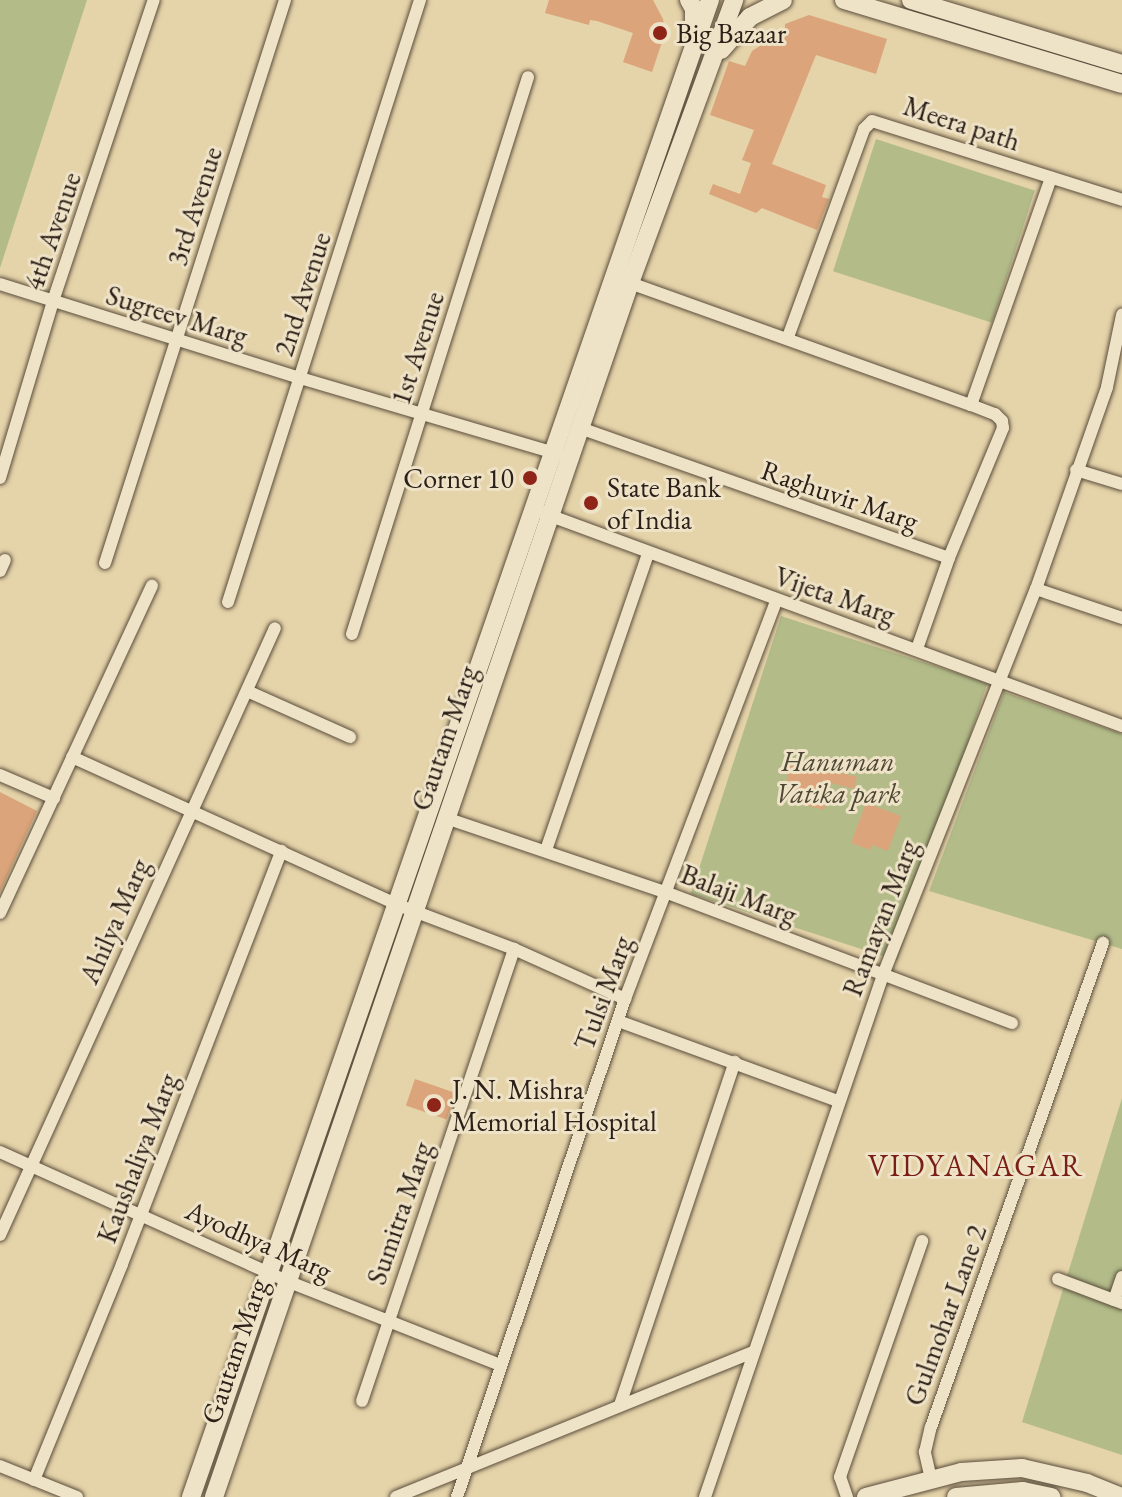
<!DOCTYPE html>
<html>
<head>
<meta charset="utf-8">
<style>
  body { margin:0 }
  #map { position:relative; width:1122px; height:1497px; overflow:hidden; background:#e5d3a9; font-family:"EB Garamond",serif }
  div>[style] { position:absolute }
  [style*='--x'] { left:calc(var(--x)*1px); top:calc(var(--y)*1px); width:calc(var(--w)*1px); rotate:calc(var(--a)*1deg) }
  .green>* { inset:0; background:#b3bc89; transform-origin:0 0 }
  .building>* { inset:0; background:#dba47a; transform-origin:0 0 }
  .roads { filter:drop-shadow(0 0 2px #5a4d3c) drop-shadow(0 0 2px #5a4d3c) }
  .street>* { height:12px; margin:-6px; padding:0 6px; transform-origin:6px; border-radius:6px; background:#eee2c7 }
  .secondary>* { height:18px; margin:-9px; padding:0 9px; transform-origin:9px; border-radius:9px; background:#eee2c7 }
  .dots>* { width:22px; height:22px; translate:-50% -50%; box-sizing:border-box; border:4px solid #eee2c7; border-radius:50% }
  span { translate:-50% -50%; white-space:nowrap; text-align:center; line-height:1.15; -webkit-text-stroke:6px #eee2c7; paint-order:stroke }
  .poi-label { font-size:28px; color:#2c2018 }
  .left { translate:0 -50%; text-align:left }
  .right { translate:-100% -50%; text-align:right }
  .street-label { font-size:28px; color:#2c2018 }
  .park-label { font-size:28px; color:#4e4734; font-style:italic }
  .neighbourhood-label { font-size:30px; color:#7a1f14; letter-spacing:2px }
</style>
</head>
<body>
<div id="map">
  <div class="green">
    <div style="clip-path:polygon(0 0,87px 0,0 268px)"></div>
    <div style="left:876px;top:139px;width:167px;height:139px;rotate:18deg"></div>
    <div style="left:781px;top:616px;width:217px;height:292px;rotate:18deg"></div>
    <div style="clip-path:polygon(1004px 692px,1122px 734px,1122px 949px,929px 891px)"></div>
    <div style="clip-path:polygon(1122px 1098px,1122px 1455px,1022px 1422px)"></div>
  </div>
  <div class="building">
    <div style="clip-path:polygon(549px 0,653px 0,663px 19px,665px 33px,652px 72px,623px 62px,633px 33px,597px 21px,590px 20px,589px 25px,545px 13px)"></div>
    <div style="clip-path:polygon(809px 15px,887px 39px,876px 74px,816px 55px,772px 164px,826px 185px,822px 197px,829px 199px,817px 230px,762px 208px,756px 213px,709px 194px,713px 184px,740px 194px,751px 163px,742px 160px,754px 130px,710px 115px,729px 61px,745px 66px,752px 51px,785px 30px,785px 24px)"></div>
    <div style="clip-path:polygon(792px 759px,832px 764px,834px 771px,857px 777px,854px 789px,831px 783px,824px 810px,782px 799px)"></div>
    <div style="clip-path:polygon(0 792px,37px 811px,0 892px)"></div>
    <div style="clip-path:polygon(866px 803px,901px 816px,888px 851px,872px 845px,870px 850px,851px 843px)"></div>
    <div style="left:415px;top:1079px;width:43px;height:28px;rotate:19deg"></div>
  </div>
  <div class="roads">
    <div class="street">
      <div style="--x:630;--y:283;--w:362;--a:19.7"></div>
      <div style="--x:971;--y:405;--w:26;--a:21"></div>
      <div style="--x:995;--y:414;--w:10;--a:45"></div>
      <div style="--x:1002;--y:421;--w:7;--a:82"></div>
      <div style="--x:1003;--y:428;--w:141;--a:112.6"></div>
      <div style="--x:949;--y:558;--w:96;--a:109.4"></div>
      <div style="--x:0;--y:284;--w:314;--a:17.4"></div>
      <div style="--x:300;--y:378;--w:270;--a:16.4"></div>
      <div style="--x:788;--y:337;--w:221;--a:-69.9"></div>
      <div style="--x:864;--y:129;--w:11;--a:-45"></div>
      <div style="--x:872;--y:121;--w:262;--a:17.5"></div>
      <div style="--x:971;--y:405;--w:241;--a:-70.6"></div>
      <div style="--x:580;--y:428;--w:391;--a:19.4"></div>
      <div style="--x:1076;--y:470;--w:48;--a:16.9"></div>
      <div style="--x:0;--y:478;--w:185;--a:-73.3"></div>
      <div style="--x:53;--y:301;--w:317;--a:-71.5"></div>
      <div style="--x:543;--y:513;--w:617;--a:20.2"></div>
      <div style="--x:105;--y:563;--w:591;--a:-72.27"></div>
      <div style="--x:0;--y:571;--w:12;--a:-66"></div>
      <div style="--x:1036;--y:589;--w:91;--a:18.6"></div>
      <div style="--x:228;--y:602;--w:632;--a:-72.31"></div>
      <div style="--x:352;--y:634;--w:584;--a:-72.46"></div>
      <div style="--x:247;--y:691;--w:113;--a:24.1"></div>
      <div style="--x:72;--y:757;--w:358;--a:24.4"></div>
      <div style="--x:398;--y:905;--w:124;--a:20.8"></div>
      <div style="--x:514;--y:949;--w:122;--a:24.2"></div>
      <div style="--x:0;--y:775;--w:59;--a:23.1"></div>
      <div style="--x:446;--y:818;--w:231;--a:18.7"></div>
      <div style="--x:665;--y:892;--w:371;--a:20.7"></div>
      <div style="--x:546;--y:850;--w:314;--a:-71"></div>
      <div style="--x:0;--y:913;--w:361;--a:-65.1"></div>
      <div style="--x:618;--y:1021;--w:234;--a:20"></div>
      <div style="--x:0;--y:1152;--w:315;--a:24.2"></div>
      <div style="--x:287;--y:1281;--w:229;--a:21.5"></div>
      <div style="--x:0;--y:1235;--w:666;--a:-65.63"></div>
      <div style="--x:1122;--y:1277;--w:24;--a:109"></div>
      <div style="--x:1114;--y:1300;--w:9;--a:21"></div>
      <div style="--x:1058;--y:1279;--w:60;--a:20.6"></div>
      <div style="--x:362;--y:1401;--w:477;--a:-71.4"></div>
      <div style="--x:620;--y:1405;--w:362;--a:-71.5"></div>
      <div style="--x:0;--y:1466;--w:83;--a:21.9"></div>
      <div style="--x:931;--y:1479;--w:28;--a:-103"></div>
      <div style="--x:925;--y:1452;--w:26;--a:-77"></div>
      <div style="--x:931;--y:1427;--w:514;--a:-70.44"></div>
      <div style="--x:34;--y:1480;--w:233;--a:-67.8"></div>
      <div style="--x:122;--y:1264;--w:443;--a:-68.9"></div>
      <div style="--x:396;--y:1497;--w:385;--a:-22.1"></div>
      <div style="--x:457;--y:1497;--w:526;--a:-71.36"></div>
      <div style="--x:625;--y:999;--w:426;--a:-69.2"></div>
      <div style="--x:705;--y:1497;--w:552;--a:-71.17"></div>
      <div style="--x:883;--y:975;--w:415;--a:-68.4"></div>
      <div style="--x:1036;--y:589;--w:214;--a:-70.6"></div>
      <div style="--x:1107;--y:387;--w:74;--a:-78.2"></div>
      <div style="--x:847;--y:1497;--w:21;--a:-109"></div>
      <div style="--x:840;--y:1477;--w:250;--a:-70.8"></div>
    </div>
    <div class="secondary">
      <div style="--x:689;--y:0;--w:10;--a:61"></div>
      <div style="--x:694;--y:9;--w:26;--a:90"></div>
      <div style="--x:844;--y:0;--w:290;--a:16.8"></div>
      <div style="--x:911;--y:0;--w:220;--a:16.9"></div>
      <div style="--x:721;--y:50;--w:44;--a:-48.7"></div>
      <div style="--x:750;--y:17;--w:37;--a:-27"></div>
      <div style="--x:191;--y:1497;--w:1584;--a:-70.88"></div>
      <div style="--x:214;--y:1497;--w:1283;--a:-71.09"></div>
      <div style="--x:630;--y:283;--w:302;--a:-69.8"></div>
      <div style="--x:866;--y:1497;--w:98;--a:-14.7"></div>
      <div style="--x:961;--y:1472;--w:61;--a:-3.8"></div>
      <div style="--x:1022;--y:1468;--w:67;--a:13"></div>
      <div style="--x:1087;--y:1483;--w:38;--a:22"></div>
      <div style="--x:956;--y:1497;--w:67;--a:-5.1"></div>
      <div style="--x:1023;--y:1491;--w:29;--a:12"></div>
    </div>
  </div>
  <div class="dots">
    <div style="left:660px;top:33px;background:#8f2418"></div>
    <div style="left:530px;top:478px;background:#8f2418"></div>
    <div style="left:591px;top:503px;background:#8f2418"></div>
    <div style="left:434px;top:1105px;background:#8f2418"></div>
  </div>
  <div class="poi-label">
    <span class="left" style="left:676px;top:33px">Big Bazaar</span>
    <span class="right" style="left:514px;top:478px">Corner 10</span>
    <span class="left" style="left:607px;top:503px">State Bank<br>of India</span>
    <span class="left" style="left:452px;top:1105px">J. N. Mishra<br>Memorial Hospital</span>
  </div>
  <div class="street-label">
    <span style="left:962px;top:123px;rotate:18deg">Meera path</span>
    <span style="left:194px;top:206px;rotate:-72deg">3rd Avenue</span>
    <span style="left:52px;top:231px;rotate:-71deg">4th Avenue</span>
    <span style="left:302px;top:294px;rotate:-72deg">2nd Avenue</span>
    <span style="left:177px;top:315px;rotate:17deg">Sugreev Marg</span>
    <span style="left:417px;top:348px;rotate:-72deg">1st Avenue</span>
    <span style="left:840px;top:495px;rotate:19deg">Raghuvir Marg</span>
    <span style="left:835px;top:595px;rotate:19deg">Vijeta Marg</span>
    <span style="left:444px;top:738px;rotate:-71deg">Gautam Marg</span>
    <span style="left:739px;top:894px;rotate:21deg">Balaji Marg</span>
    <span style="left:880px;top:918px;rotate:-69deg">Ramayan Marg</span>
    <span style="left:114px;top:921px;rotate:-66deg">Ahilya Marg</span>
    <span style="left:603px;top:993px;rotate:-70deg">Tulsi Marg</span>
    <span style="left:137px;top:1158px;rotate:-69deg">Kaushaliya Marg</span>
    <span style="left:399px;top:1213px;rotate:-71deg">Sumitra Marg</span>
    <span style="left:259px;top:1240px;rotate:24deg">Ayodhya Marg</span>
    <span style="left:945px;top:1315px;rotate:-70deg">Gulmohar Lane 2</span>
    <span style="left:234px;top:1351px;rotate:-71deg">Gautam Marg</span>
  </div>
  <div class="park-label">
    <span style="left:838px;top:777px">Hanuman<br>Vatika park</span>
  </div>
  <div class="neighbourhood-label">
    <span style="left:976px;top:1166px">VIDYANAGAR</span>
  </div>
</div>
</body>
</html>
